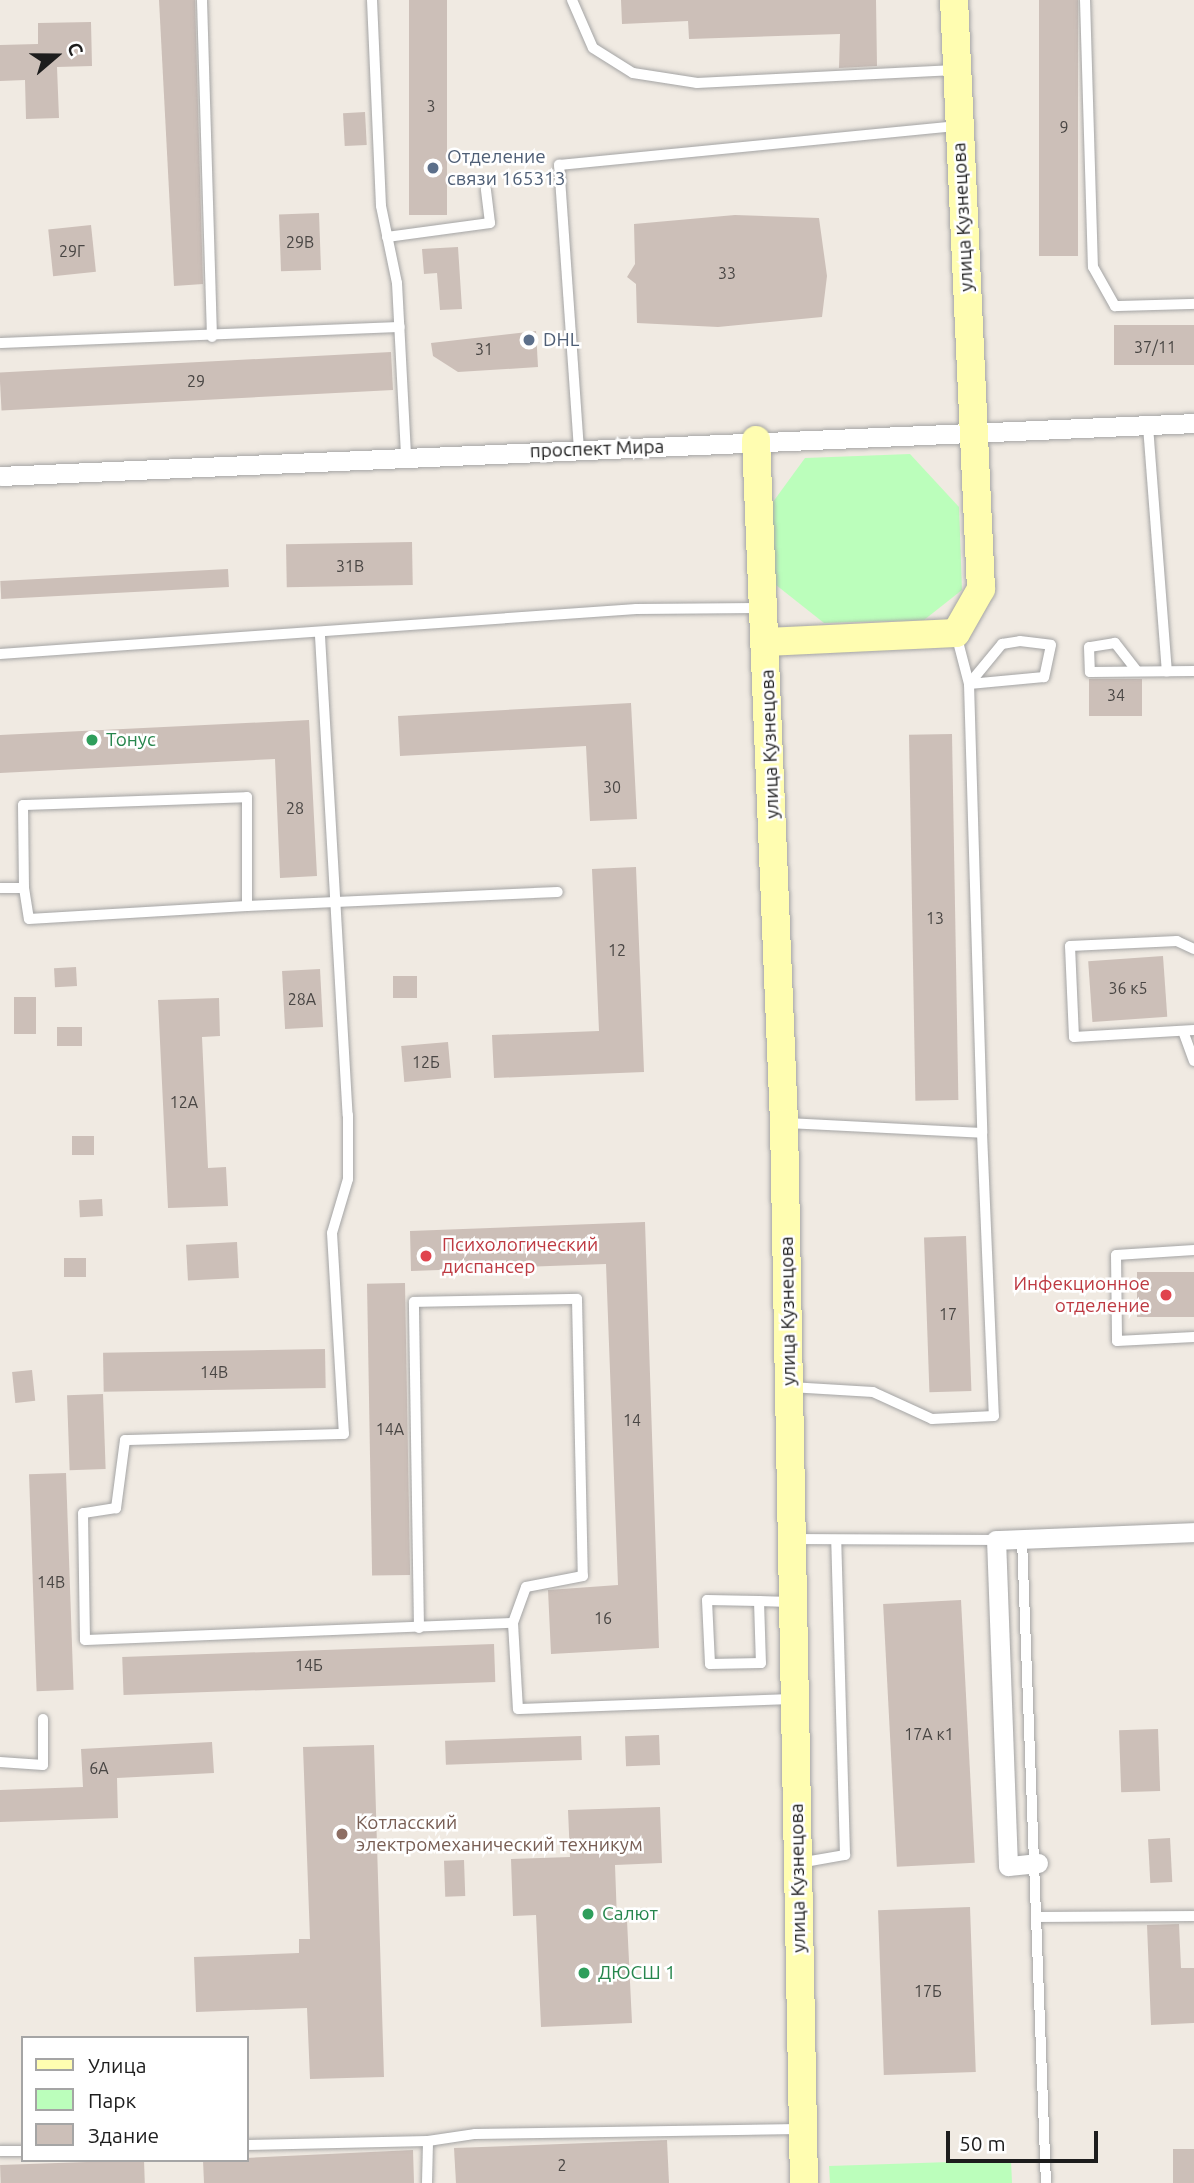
<!DOCTYPE html>
<html>
<head>
<meta charset="utf-8">
<style>
  body { margin:0 }
  #map { position:relative; width:1194px; height:2183px; overflow:hidden; background:#f0eae2; font-family:Ubuntu,sans-serif }
  div>[style] { position:absolute }
  [style*='--x'] { left:calc(var(--x)*1px); top:calc(var(--y)*1px); width:calc(var(--w)*1px); rotate:calc(var(--a)*1deg) }
  .park>* { inset:0; background:#bbfebb }
  .building>* { inset:0; background:#ccbfb8; transform-origin:0 0 }
  .roads { filter:drop-shadow(0 0 2px #a4a4a4) drop-shadow(0 0 2px #a4a4a4) }
  .lane>* { height:10px; margin:-5px; padding:0 5px; transform-origin:5px; border-radius:5px; background:#fff }
  .street>* { height:19px; margin:-9.5px; padding:0 9.5px; transform-origin:9.5px; border-radius:9.5px; background:#fff }
  .secondary>* { height:28px; margin:-14px; padding:0 14px; transform-origin:14px; border-radius:14px; background:#fffdb1 }
  .dots>* { width:19px; height:19px; translate:-50% -50%; box-sizing:border-box; border:4px solid #fff; border-radius:50% }
  span { translate:-50% -50%; white-space:nowrap; text-align:center; line-height:1.15; -webkit-text-stroke:5px #fff; paint-order:stroke }
  .number-label { font-size:16px; color:#494644 }
  .number-label span { -webkit-text-stroke-width:0 }
  .service-label { font-size:19px; color:#4e5e75 }
  .left { translate:0 -50%; text-align:left }
  .street-label { font-size:19px; color:#1d1d1d }
  .leisure-label { font-size:19px; color:#27864d }
  .health-label { font-size:19px; color:#be3a42 }
  .right { translate:-100% -50%; text-align:right }
  .education-label { font-size:19px; color:#785e54 }
  .legend { position:absolute; left:21px; top:2036px; width:228px; height:126px; box-sizing:border-box; background:#fff; border:2px solid #a5a5a5; margin:0; padding:9px 12px; list-style:none; font-size:21px; color:#1d1d1d }
  .legend li { display:flex; align-items:center; gap:14px; height:35px }
  .legend b { width:35px; border:2px solid #a5a5a5 }
  .north { position:absolute; left:21px; top:21px; width:70px; height:70px; -webkit-text-stroke:5px #fff; paint-order:stroke; rotate:70deg; font-size:19px; font-weight:700; line-height:28px; text-align:center; color:#1d1d1d }
  .north::after { content:''; display:block; margin:auto; width:24px; height:32px; background:#1d1d1d; clip-path:polygon(50% 0,100% 100%,50% 72%,0 100%) }
  .scale { position:absolute; left:946px; top:2131px; width:152px; height:32px; box-sizing:border-box; border:4px solid #1d1d1d; border-top:0; padding-left:9px; font-size:21px; line-height:24px; white-space:nowrap; color:#1d1d1d; -webkit-text-stroke:5px #fff; paint-order:stroke }
</style>
</head>
<body>
<div id="map">
  <div class="park">
    <div style="clip-path:polygon(910px 454px,959px 507px,962px 590px,924px 620px,824px 623px,776px 585px,770px 506px,805px 458px)"></div>
    <div style="clip-path:polygon(1011px 2160px,1012px 2183px,830px 2183px,829px 2166px)"></div>
  </div>
  <div class="building">
    <div style="clip-path:polygon(159px 0,195px 0,203px 284px,174px 286px)"></div>
    <div style="left:409px;top:0;width:38px;height:215px"></div>
    <div style="clip-path:polygon(621px 0,876px 0,877px 66px,839px 68px,840px 34px,689px 39px,688px 21px,622px 24px)"></div>
    <div style="left:1039px;top:0;width:39px;height:256px"></div>
    <div style="clip-path:polygon(91px 22px,92px 66px,57px 67px,59px 118px,26px 119px,25px 80px,0 81px,0 45px,38px 44px,38px 23px)"></div>
    <div style="left:365px;top:112px;width:33px;height:22px;rotate:87deg"></div>
    <div style="left:319px;top:213px;width:57px;height:40px;rotate:88deg"></div>
    <div style="clip-path:polygon(735px 215px,819px 218px,827px 276px,822px 317px,718px 327px,637px 323px,636px 284px,627px 277px,635px 264px,634px 224px)"></div>
    <div style="left:91px;top:225px;width:47px;height:43px;rotate:84deg"></div>
    <div style="clip-path:polygon(458px 247px,462px 309px,440px 310px,437px 273px,424px 274px,422px 249px)"></div>
    <div style="left:1194px;top:325px;width:40px;height:80px;rotate:90deg"></div>
    <div style="clip-path:polygon(536px 331px,538px 367px,458px 372px,433px 356px,431px 343px)"></div>
    <div style="left:391px;top:352px;width:38px;height:392px;rotate:87deg"></div>
    <div style="left:412px;top:542px;width:43px;height:126px;rotate:89deg"></div>
    <div style="left:228px;top:569px;width:18px;height:228px;rotate:87deg"></div>
    <div style="left:1089px;top:679px;width:53px;height:37px"></div>
    <div style="clip-path:polygon(631px 703px,637px 819px,590px 821px,586px 746px,400px 756px,398px 716px)"></div>
    <div style="clip-path:polygon(309px 720px,317px 876px,280px 878px,275px 759px,0 773px,0 735px)"></div>
    <div style="left:952px;top:734px;width:366px;height:43px;rotate:89deg"></div>
    <div style="clip-path:polygon(636px 867px,644px 1072px,494px 1078px,492px 1035px,599px 1031px,592px 869px)"></div>
    <div style="left:1163px;top:956px;width:61px;height:75px;rotate:86deg"></div>
    <div style="left:76px;top:967px;width:19px;height:22px;rotate:87deg"></div>
    <div style="left:320px;top:969px;width:58px;height:38px;rotate:87deg"></div>
    <div style="left:417px;top:976px;width:22px;height:24px;rotate:90deg"></div>
    <div style="left:14px;top:997px;width:22px;height:37px"></div>
    <div style="clip-path:polygon(219px 998px,220px 1036px,202px 1037px,208px 1168px,226px 1167px,228px 1206px,168px 1208px,158px 1000px)"></div>
    <div style="left:82px;top:1027px;width:19px;height:25px;rotate:90deg"></div>
    <div style="left:448px;top:1042px;width:36px;height:47px;rotate:85deg"></div>
    <div style="left:72px;top:1136px;width:22px;height:19px"></div>
    <div style="left:102px;top:1199px;width:17px;height:23px;rotate:87deg"></div>
    <div style="clip-path:polygon(645px 1222px,659px 1648px,551px 1654px,548px 1590px,618px 1585px,606px 1264px,411px 1271px,410px 1231px)"></div>
    <div style="left:966px;top:1236px;width:155px;height:42px;rotate:88deg"></div>
    <div style="left:237px;top:1242px;width:36px;height:51px;rotate:87deg"></div>
    <div style="left:86px;top:1258px;width:19px;height:22px;rotate:90deg"></div>
    <div style="left:1194px;top:1272px;width:45px;height:57px;rotate:90deg"></div>
    <div style="left:405px;top:1283px;width:292px;height:38px;rotate:89deg"></div>
    <div style="left:325px;top:1349px;width:39px;height:222px;rotate:89deg"></div>
    <div style="left:32px;top:1370px;width:31px;height:20px;rotate:84deg"></div>
    <div style="left:103px;top:1394px;width:75px;height:36px;rotate:88deg"></div>
    <div style="left:66px;top:1473px;width:217px;height:37px;rotate:88deg"></div>
    <div style="left:961px;top:1600px;width:263px;height:78px;rotate:87deg"></div>
    <div style="left:494px;top:1644px;width:38px;height:372px;rotate:88deg"></div>
    <div style="left:1158px;top:1729px;width:62px;height:39px;rotate:88deg"></div>
    <div style="left:659px;top:1735px;width:30px;height:34px;rotate:88deg"></div>
    <div style="left:581px;top:1736px;width:24px;height:136px;rotate:88deg"></div>
    <div style="clip-path:polygon(212px 1742px,214px 1773px,117px 1778px,118px 1818px,0 1822px,0 1790px,83px 1787px,81px 1749px)"></div>
    <div style="clip-path:polygon(374px 1745px,384px 2077px,310px 2079px,307px 2008px,196px 2012px,194px 1957px,299px 1953px,299px 1939px,310px 1939px,303px 1747px)"></div>
    <div style="clip-path:polygon(660px 1807px,662px 1863px,615px 1865px,617px 1920px,627px 1920px,632px 2023px,541px 2027px,536px 1915px,513px 1916px,511px 1859px,570px 1857px,568px 1810px)"></div>
    <div style="left:1170px;top:1838px;width:44px;height:22px;rotate:87deg"></div>
    <div style="left:464px;top:1860px;width:36px;height:20px;rotate:88deg"></div>
    <div style="left:970px;top:1907px;width:165px;height:92px;rotate:88deg"></div>
    <div style="clip-path:polygon(1179px 1924px,1181px 1968px,1194px 1968px,1194px 2023px,1151px 2025px,1147px 1925px)"></div>
    <div style="clip-path:polygon(667px 2140px,669px 2183px,456px 2183px,454px 2148px)"></div>
    <div style="left:1173px;top:2149px;width:21px;height:34px"></div>
    <div style="clip-path:polygon(413px 2150px,414px 2183px,204px 2183px,203px 2160px)"></div>
    <div style="left:144px;top:2160px;width:23px;height:144px;rotate:88deg"></div>
  </div>
  <div class="roads">
    <div class="lane">
      <div style="--x:202;--y:0;--w:337;--a:88.3"></div>
      <div style="--x:372;--y:0;--w:206;--a:87.5"></div>
      <div style="--x:381;--y:206;--w:79;--a:78.3"></div>
      <div style="--x:397;--y:283;--w:173;--a:87"></div>
      <div style="--x:572;--y:0;--w:52;--a:66.4"></div>
      <div style="--x:593;--y:48;--w:47;--a:32"></div>
      <div style="--x:633;--y:73;--w:65;--a:8.9"></div>
      <div style="--x:697;--y:83;--w:258;--a:-2.9"></div>
      <div style="--x:1085;--y:0;--w:267;--a:88.3"></div>
      <div style="--x:1093;--y:267;--w:45;--a:60.6"></div>
      <div style="--x:1115;--y:306;--w:79;--a:-1.5"></div>
      <div style="--x:387;--y:237;--w:104;--a:-7.7"></div>
      <div style="--x:490;--y:223;--w:34;--a:-97"></div>
      <div style="--x:0;--y:343;--w:400;--a:-2.3"></div>
      <div style="--x:1148;--y:426;--w:246;--a:85.6"></div>
      <div style="--x:579;--y:450;--w:286;--a:-94"></div>
      <div style="--x:559;--y:165;--w:401;--a:-5.6"></div>
      <div style="--x:956;--y:634;--w:52;--a:75.4"></div>
      <div style="--x:969;--y:684;--w:449;--a:88.3"></div>
      <div style="--x:320;--y:636;--w:480;--a:86.7"></div>
      <div style="--x:348;--y:1115;--w:64;--a:90"></div>
      <div style="--x:348;--y:1179;--w:56;--a:106.5"></div>
      <div style="--x:332;--y:1233;--w:201;--a:86.6"></div>
      <div style="--x:344;--y:1434;--w:219;--a:178.4"></div>
      <div style="--x:125;--y:1440;--w:69;--a:97.5"></div>
      <div style="--x:116;--y:1508;--w:33;--a:171"></div>
      <div style="--x:83;--y:1513;--w:127;--a:89.1"></div>
      <div style="--x:85;--y:1640;--w:428;--a:-2.3"></div>
      <div style="--x:513;--y:1623;--w:86;--a:86.7"></div>
      <div style="--x:518;--y:1709;--w:275;--a:-2.1"></div>
      <div style="--x:1020;--y:641;--w:31;--a:7"></div>
      <div style="--x:1051;--y:645;--w:33;--a:102"></div>
      <div style="--x:1044;--y:677;--w:75;--a:174.7"></div>
      <div style="--x:969;--y:684;--w:52;--a:-50.5"></div>
      <div style="--x:1002;--y:644;--w:18;--a:-9"></div>
      <div style="--x:0;--y:654;--w:638;--a:-4.05"></div>
      <div style="--x:636;--y:609;--w:123;--a:-0.5"></div>
      <div style="--x:1137;--y:671;--w:36;--a:-128"></div>
      <div style="--x:1115;--y:643;--w:26;--a:171"></div>
      <div style="--x:1089;--y:647;--w:25;--a:88"></div>
      <div style="--x:1090;--y:672;--w:104;--a:-0.6"></div>
      <div style="--x:0;--y:888;--w:24;--a:0"></div>
      <div style="--x:24;--y:888;--w:83;--a:-90.7"></div>
      <div style="--x:23;--y:805;--w:224;--a:-2"></div>
      <div style="--x:247;--y:797;--w:109;--a:90"></div>
      <div style="--x:247;--y:906;--w:311;--a:-2.6"></div>
      <div style="--x:24;--y:888;--w:31;--a:81"></div>
      <div style="--x:29;--y:919;--w:218;--a:-3.4"></div>
      <div style="--x:1194;--y:949;--w:19;--a:-155"></div>
      <div style="--x:1177;--y:941;--w:107;--a:177.3"></div>
      <div style="--x:1070;--y:946;--w:91;--a:87.5"></div>
      <div style="--x:1074;--y:1037;--w:120;--a:-3.3"></div>
      <div style="--x:1183;--y:1031;--w:32;--a:70"></div>
      <div style="--x:787;--y:1123;--w:195;--a:2.9"></div>
      <div style="--x:982;--y:1133;--w:283;--a:87.6"></div>
      <div style="--x:994;--y:1416;--w:62;--a:177.2"></div>
      <div style="--x:932;--y:1419;--w:65;--a:-155.4"></div>
      <div style="--x:873;--y:1392;--w:83;--a:-176.6"></div>
      <div style="--x:1194;--y:1250;--w:78;--a:176.3"></div>
      <div style="--x:1116;--y:1255;--w:86;--a:89.3"></div>
      <div style="--x:1117;--y:1341;--w:77;--a:-3"></div>
      <div style="--x:793;--y:1539;--w:203;--a:0.3"></div>
      <div style="--x:1022;--y:1539;--w:644;--a:87.87"></div>
      <div style="--x:759;--y:1601;--w:62;--a:88.2"></div>
      <div style="--x:761;--y:1663;--w:51;--a:178.9"></div>
      <div style="--x:710;--y:1664;--w:64;--a:-92.7"></div>
      <div style="--x:707;--y:1600;--w:52;--a:1.1"></div>
      <div style="--x:759;--y:1601;--w:30;--a:2"></div>
      <div style="--x:419;--y:1628;--w:326;--a:-90.9"></div>
      <div style="--x:414;--y:1302;--w:163;--a:-1.1"></div>
      <div style="--x:577;--y:1299;--w:277;--a:88.8"></div>
      <div style="--x:583;--y:1576;--w:58;--a:169.1"></div>
      <div style="--x:526;--y:1587;--w:38;--a:110"></div>
      <div style="--x:0;--y:1762;--w:43;--a:4"></div>
      <div style="--x:43;--y:1765;--w:46;--a:-90"></div>
      <div style="--x:799;--y:1863;--w:47;--a:-9.9"></div>
      <div style="--x:845;--y:1855;--w:313;--a:-91.6"></div>
      <div style="--x:1040;--y:1917;--w:154;--a:-0.4"></div>
      <div style="--x:247;--y:2145;--w:181;--a:-1.3"></div>
      <div style="--x:428;--y:2141;--w:48;--a:-8.5"></div>
      <div style="--x:475;--y:2134;--w:324;--a:-0.9"></div>
      <div style="--x:0;--y:2151;--w:23;--a:0"></div>
      <div style="--x:427;--y:2183;--w:42;--a:-88.6"></div>
    </div>
    <div class="street">
      <div style="--x:0;--y:476;--w:1195;--a:-2.54"></div>
      <div style="--x:1038;--y:1863;--w:30;--a:174"></div>
      <div style="--x:1008;--y:1866;--w:326;--a:-92.1"></div>
      <div style="--x:996;--y:1540;--w:198;--a:-2.3"></div>
    </div>
    <div class="secondary">
      <div style="--x:756;--y:440;--w:684;--a:87.65"></div>
      <div style="--x:784;--y:1123;--w:1060;--a:88.92"></div>
      <div style="--x:766;--y:642;--w:190;--a:-2.7"></div>
      <div style="--x:956;--y:633;--w:51;--a:-60.4"></div>
      <div style="--x:981;--y:589;--w:590;--a:-92.62"></div>
    </div>
  </div>
  <div class="dots">
    <div style="left:433px;top:168px;background:#5c6f8a"></div>
    <div style="left:529px;top:340px;background:#5c6f8a"></div>
    <div style="left:92px;top:740px;background:#2e9e5b"></div>
    <div style="left:426px;top:1256px;background:#e0444e"></div>
    <div style="left:1166px;top:1295px;background:#e0444e"></div>
    <div style="left:342px;top:1834px;background:#8d6e63"></div>
    <div style="left:588px;top:1914px;background:#2e9e5b"></div>
    <div style="left:584px;top:1973px;background:#2e9e5b"></div>
  </div>
  <div class="number-label">
    <span style="left:431px;top:106px">3</span>
    <span style="left:1064px;top:127px">9</span>
    <span style="left:300px;top:242px">29В</span>
    <span style="left:72px;top:251px">29Г</span>
    <span style="left:727px;top:273px">33</span>
    <span style="left:1155px;top:347px">37/11</span>
    <span style="left:484px;top:349px">31</span>
    <span style="left:196px;top:381px">29</span>
    <span style="left:350px;top:566px">31В</span>
    <span style="left:1116px;top:695px">34</span>
    <span style="left:612px;top:787px">30</span>
    <span style="left:295px;top:808px">28</span>
    <span style="left:935px;top:918px">13</span>
    <span style="left:617px;top:950px">12</span>
    <span style="left:1128px;top:988px">36 к5</span>
    <span style="left:302px;top:999px">28А</span>
    <span style="left:426px;top:1062px">12Б</span>
    <span style="left:184px;top:1102px">12А</span>
    <span style="left:948px;top:1314px">17</span>
    <span style="left:214px;top:1372px">14В</span>
    <span style="left:632px;top:1420px">14</span>
    <span style="left:390px;top:1429px">14А</span>
    <span style="left:51px;top:1582px">14В</span>
    <span style="left:603px;top:1618px">16</span>
    <span style="left:309px;top:1665px">14Б</span>
    <span style="left:929px;top:1734px">17А к1</span>
    <span style="left:99px;top:1768px">6А</span>
    <span style="left:928px;top:1991px">17Б</span>
    <span style="left:562px;top:2165px">2</span>
  </div>
  <div class="service-label">
    <span class="left" style="left:447px;top:168px">Отделение<br>связи 165313</span>
    <span class="left" style="left:543px;top:340px">DHL</span>
  </div>
  <div class="street-label">
    <span style="left:963px;top:217px;rotate:-93deg">улица Кузнецова</span>
    <span style="left:597px;top:449px;rotate:-2deg">проспект Мира</span>
    <span style="left:770px;top:744px;rotate:-92deg">улица Кузнецова</span>
    <span style="left:788px;top:1311px;rotate:-91deg">улица Кузнецова</span>
    <span style="left:798px;top:1878px;rotate:-91deg">улица Кузнецова</span>
  </div>
  <div class="leisure-label">
    <span class="left" style="left:106px;top:740px">Тонус</span>
    <span class="left" style="left:602px;top:1914px">Салют</span>
    <span class="left" style="left:598px;top:1973px">ДЮСШ 1</span>
  </div>
  <div class="health-label">
    <span class="left" style="left:442px;top:1256px">Психологический<br>диспансер</span>
    <span class="right" style="left:1150px;top:1295px">Инфекционное<br>отделение</span>
  </div>
  <div class="education-label">
    <span class="left" style="left:356px;top:1834px">Котласский<br>электромеханический техникум</span>
  </div>
  <ul class="legend">
  <li><b style="height:9px;background:#fffdb1"></b>Улица</li>
  <li><b style="height:19px;background:#bbfebb"></b>Парк</li>
  <li><b style="height:19px;background:#ccbfb8"></b>Здание</li>
  </ul>
  <div class="north">С</div>
  <div class="scale">50 m</div>
</div>
</body>
</html>
